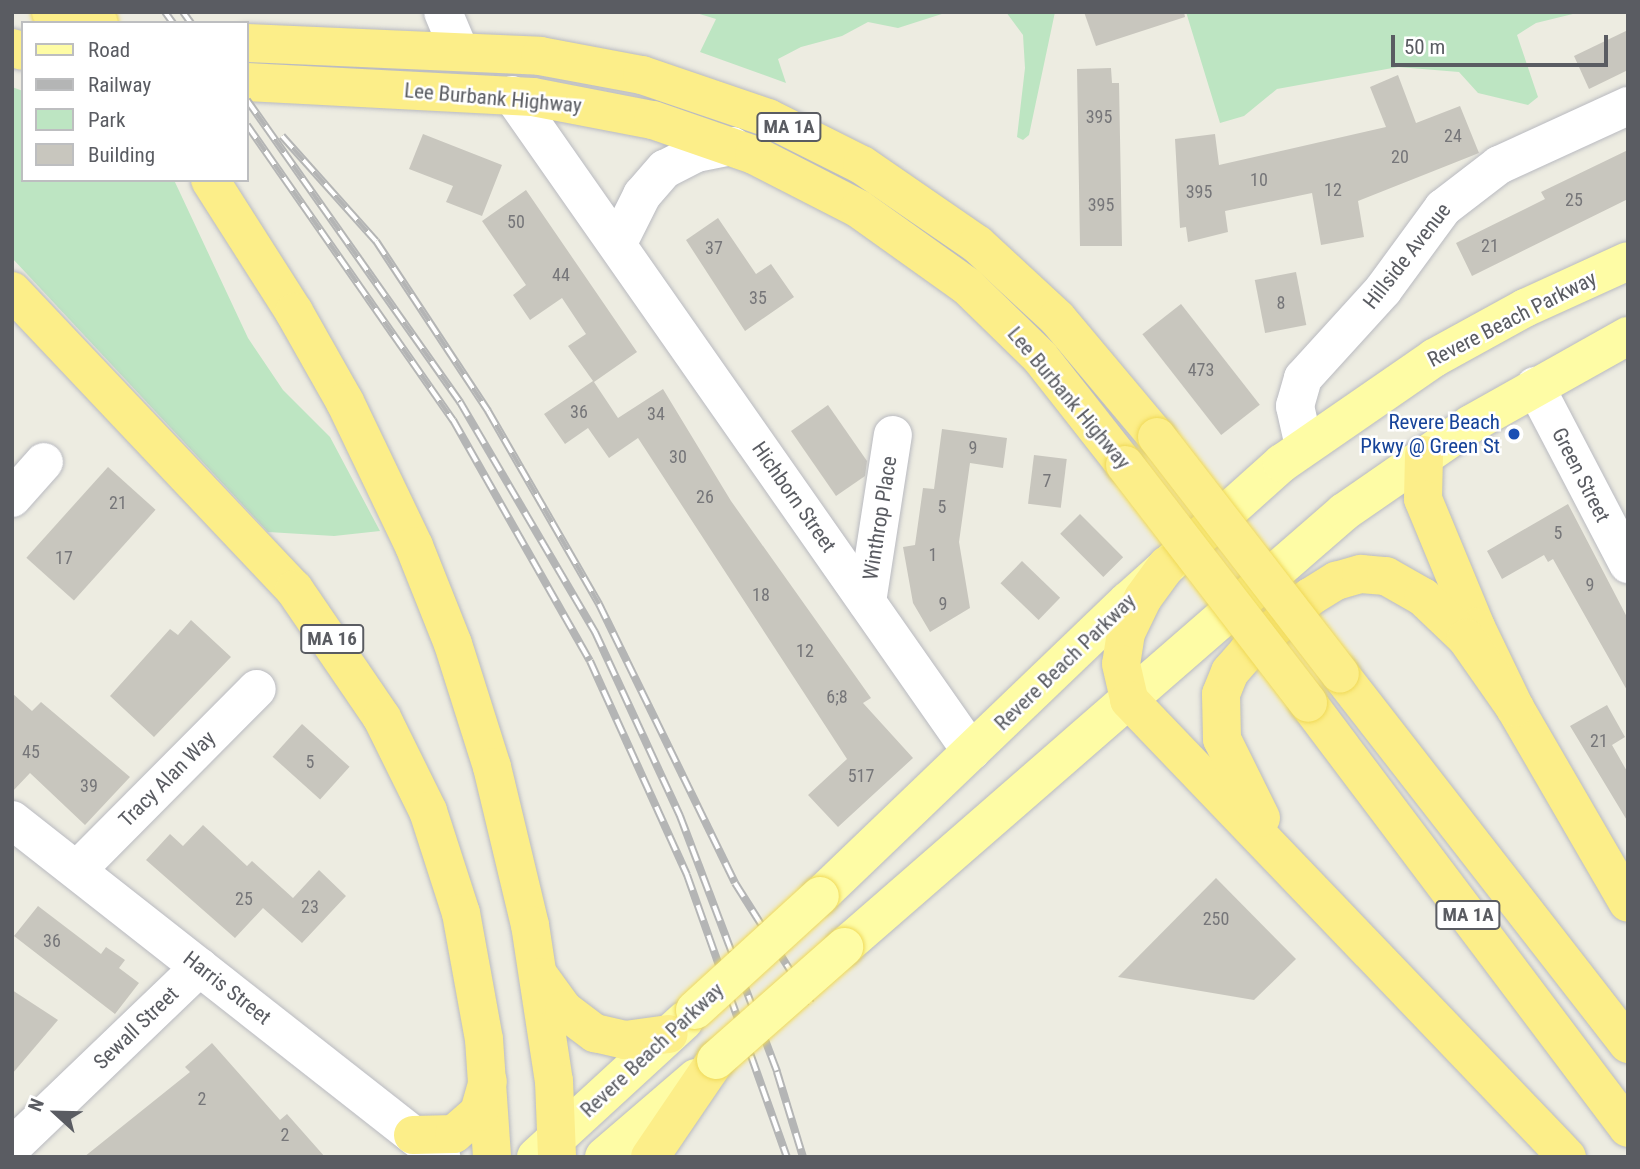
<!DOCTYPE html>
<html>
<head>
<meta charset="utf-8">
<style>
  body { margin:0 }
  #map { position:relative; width:1640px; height:1169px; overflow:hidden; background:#edece1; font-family:"Roboto Condensed",sans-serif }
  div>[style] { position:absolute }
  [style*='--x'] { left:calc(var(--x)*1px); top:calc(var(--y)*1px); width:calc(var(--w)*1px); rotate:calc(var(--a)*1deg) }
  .green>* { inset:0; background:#bde5c2 }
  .building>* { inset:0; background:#c8c6be; transform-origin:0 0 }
  .roads { filter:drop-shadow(0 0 2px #b9bac0) drop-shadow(0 0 2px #b9bac0) }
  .minor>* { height:38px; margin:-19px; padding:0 19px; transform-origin:19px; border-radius:19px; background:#fff }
  .major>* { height:38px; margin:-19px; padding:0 19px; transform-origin:19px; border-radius:19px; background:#fefca5 }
  .highway>* { height:38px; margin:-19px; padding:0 19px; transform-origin:19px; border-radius:19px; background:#fcee89 }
  .rail>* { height:8px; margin-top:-4px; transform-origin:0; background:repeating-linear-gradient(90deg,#fff 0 16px,#b4b5b5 0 32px); box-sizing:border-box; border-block:2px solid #b4b5b5 }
  .bridges { filter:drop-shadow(0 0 2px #f0d957) drop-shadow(0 0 2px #f0d957) }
  .major-bridge>* { height:38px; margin:-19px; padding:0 19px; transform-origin:19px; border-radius:19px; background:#fefca5 }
  .highway-bridge>* { height:38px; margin:-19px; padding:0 19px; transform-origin:19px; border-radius:19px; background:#fcee89 }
  .dots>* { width:19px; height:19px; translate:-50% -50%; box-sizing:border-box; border:4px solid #fff; border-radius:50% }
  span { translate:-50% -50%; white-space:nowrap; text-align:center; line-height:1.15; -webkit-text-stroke:5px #fff; paint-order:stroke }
  .number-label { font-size:18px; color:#767679 }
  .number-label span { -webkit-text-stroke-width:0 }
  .shield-label span { padding:2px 5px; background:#fff; border:2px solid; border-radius:5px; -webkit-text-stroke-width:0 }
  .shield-label { font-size:19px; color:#5a5c62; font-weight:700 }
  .street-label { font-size:21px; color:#5a5c62 }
  .transit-label { font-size:21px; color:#164399 }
  .right { translate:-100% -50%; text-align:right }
  .frame { position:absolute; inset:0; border:14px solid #5a5c62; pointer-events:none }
  .legend { position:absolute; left:21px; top:21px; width:228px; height:161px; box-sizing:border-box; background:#fff; border:2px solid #bdbec0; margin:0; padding:9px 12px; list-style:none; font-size:21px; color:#5a5c62 }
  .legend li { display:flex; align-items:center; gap:14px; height:35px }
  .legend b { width:35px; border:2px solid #bdbec0 }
  .north { position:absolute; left:21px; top:1078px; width:70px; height:70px; -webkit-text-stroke:5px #fff; paint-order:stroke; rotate:292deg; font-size:19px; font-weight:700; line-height:28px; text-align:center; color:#5a5c62 }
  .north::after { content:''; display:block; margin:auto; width:24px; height:32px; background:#5a5c62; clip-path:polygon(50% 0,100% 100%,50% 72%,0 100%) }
  .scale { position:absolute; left:1391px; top:35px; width:217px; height:32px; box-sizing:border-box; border:4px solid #5a5c62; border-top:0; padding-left:9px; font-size:21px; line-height:24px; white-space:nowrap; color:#5a5c62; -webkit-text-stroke:5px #fff; paint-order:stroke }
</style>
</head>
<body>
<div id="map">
  <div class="green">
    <div style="clip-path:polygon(693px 12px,948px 12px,898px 28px,868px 22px,842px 36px,801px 47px,778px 59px,786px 83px,700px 52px,716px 19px)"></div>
    <div style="clip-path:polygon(1006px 12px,1055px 12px,1029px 135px,1023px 140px,1017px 137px,1025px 68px,1023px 35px)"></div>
    <div style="clip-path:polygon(1186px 12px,1581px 12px,1536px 23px,1517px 35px,1538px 97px,1528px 105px,1478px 93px,1459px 72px,1398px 67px,1277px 89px,1244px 116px,1220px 123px)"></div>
    <div style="clip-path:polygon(12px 87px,23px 91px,23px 180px,174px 180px,248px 338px,283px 390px,330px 437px,380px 531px,334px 536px,268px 532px,12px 258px)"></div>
  </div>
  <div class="building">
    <div style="clip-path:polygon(1084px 12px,1184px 12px,1185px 17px,1096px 46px)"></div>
    <div style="clip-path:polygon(1628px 30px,1628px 70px,1589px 89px,1574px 56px)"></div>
    <div style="clip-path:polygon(1111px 68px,1112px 83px,1119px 83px,1122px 246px,1080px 246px,1077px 69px)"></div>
    <div style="clip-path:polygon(1398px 75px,1416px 123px,1460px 106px,1479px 153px,1358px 201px,1364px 237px,1321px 245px,1312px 193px,1225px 211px,1228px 232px,1188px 242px,1186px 227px,1180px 228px,1175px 139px,1215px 134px,1219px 165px,1386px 127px,1370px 87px)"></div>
    <div style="clip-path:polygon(423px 134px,502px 165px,482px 216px,446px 202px,453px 186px,409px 169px)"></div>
    <div style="clip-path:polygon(1628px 150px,1628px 199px,1472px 276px,1456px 243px,1545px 199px,1541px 192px)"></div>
    <div style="clip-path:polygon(526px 190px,637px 352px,594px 382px,618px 418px,663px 389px,731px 501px,871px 698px,863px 703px,913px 758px,838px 827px,808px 795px,847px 759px,638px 438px,609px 458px,588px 428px,565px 444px,544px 414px,593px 381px,568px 346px,586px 334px,562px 298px,530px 320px,513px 295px,526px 285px,482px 221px)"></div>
    <div style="clip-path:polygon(718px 218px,756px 274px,771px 264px,794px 297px,745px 331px,686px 240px)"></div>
    <div style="left:1296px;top:272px;width:54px;height:42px;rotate:79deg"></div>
    <div style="left:1181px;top:304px;width:128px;height:49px;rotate:52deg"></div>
    <div style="clip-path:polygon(828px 405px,867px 461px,865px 476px,836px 496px,791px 431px)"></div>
    <div style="clip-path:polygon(942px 429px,1007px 438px,1003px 468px,970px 463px,959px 542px,970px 608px,930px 632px,913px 603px,903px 547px,915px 545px,923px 488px,934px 489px)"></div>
    <div style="left:1034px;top:455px;width:33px;height:49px;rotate:7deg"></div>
    <div style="left:108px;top:467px;width:64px;height:122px;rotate:42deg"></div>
    <div style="clip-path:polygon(1568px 504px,1628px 619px,1628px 692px,1553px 559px,1548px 562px,1544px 555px,1502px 579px,1487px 551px)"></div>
    <div style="left:1080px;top:514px;width:61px;height:28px;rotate:45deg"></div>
    <div style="left:1022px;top:561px;width:53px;height:31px;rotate:44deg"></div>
    <div style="clip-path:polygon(191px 620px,231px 657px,154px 737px,110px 696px,170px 629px,178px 635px)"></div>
    <div style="clip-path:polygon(12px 693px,32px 711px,41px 702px,130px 777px,85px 825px,30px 773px,12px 792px)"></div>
    <div style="clip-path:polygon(1607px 705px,1625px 737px,1612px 745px,1628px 773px,1628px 822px,1570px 726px)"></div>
    <div style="left:302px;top:724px;width:64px;height:44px;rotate:42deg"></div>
    <div style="clip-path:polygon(203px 825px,247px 866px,252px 861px,293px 898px,319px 870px,346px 896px,302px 943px,263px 908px,235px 938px,146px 860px,170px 834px,183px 846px)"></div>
    <div style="clip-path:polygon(1216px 878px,1296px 959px,1254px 1000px,1118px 977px)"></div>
    <div style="clip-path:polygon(38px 906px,101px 954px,106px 947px,125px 960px,119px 968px,139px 983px,115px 1014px,14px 936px)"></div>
    <div style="clip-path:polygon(12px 990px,58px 1020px,12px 1074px)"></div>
    <div style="clip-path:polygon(212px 1043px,280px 1120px,287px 1114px,325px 1157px,84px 1157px,190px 1072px,185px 1067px)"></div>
  </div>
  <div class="roads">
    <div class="minor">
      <div style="--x:443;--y:12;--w:41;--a:67.2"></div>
      <div style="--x:512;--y:95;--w:801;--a:55.02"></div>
      <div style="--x:618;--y:243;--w:54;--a:-63.4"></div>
      <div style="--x:642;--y:195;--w:35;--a:-49"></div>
      <div style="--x:665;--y:169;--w:35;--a:-27"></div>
      <div style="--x:696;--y:153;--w:37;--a:-11"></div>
      <div style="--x:1535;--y:386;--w:201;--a:62.4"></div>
      <div style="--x:1304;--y:446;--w:41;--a:-102.7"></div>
      <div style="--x:1295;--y:406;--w:29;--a:-74"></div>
      <div style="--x:1303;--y:378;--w:119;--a:-47.7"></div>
      <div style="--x:1383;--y:290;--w:102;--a:-53.8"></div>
      <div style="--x:1443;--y:208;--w:71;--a:-37.5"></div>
      <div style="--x:1499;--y:165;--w:142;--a:-24.6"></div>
      <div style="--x:12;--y:498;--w:48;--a:-48.4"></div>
      <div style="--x:867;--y:602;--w:169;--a:-81.2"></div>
      <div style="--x:12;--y:820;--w:546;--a:38.15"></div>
      <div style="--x:77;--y:870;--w:255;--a:-45.2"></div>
      <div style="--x:12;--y:1147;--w:260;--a:-43.8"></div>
    </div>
    <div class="major">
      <div style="--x:820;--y:896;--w:426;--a:-43.8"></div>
      <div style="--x:1128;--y:601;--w:207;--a:-41.9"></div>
      <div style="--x:1282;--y:463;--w:185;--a:-34.6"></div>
      <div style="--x:1434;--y:358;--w:104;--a:-28.8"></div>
      <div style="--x:1525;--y:308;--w:113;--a:-24.5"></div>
      <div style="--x:844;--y:947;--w:663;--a:-41.02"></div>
      <div style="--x:1344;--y:512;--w:155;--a:-34.7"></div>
      <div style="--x:1471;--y:424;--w:180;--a:-29.3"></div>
      <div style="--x:536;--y:1157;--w:201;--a:-42.6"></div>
      <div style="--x:604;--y:1157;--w:121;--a:-40.7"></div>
    </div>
    <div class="highway">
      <div style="--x:247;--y:43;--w:293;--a:2.5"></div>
      <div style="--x:540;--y:56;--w:104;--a:10.6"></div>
      <div style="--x:642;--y:75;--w:133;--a:18.8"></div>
      <div style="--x:768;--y:118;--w:105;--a:26.6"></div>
      <div style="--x:862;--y:165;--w:140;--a:34.5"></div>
      <div style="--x:977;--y:244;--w:109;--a:42.8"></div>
      <div style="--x:1057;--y:318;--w:155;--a:50"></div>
      <div style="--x:12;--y:48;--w:11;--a:15"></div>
      <div style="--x:247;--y:82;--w:286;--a:3"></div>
      <div style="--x:533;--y:97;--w:122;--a:10.9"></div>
      <div style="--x:653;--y:120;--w:107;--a:19.1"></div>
      <div style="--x:754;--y:155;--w:118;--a:27.2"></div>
      <div style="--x:859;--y:209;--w:133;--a:35.5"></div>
      <div style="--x:967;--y:286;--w:102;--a:44.2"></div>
      <div style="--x:1040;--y:357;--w:137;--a:51.8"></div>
      <div style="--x:210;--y:180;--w:156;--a:57.5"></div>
      <div style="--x:294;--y:312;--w:103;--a:60.5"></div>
      <div style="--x:345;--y:402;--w:160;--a:64.4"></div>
      <div style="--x:414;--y:546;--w:105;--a:68.3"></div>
      <div style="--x:453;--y:644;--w:129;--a:72.4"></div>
      <div style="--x:492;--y:767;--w:163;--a:76.5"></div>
      <div style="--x:530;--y:925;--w:158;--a:81.3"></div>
      <div style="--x:554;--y:1081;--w:76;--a:87.7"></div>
      <div style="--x:12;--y:291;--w:410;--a:46.6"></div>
      <div style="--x:294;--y:589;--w:156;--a:55.7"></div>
      <div style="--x:382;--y:718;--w:104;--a:63.7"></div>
      <div style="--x:428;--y:811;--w:107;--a:72.1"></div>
      <div style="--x:461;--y:913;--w:128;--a:79.7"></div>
      <div style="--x:484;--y:1039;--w:118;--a:86.1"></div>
      <div style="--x:1424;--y:455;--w:44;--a:91.3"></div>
      <div style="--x:1423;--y:499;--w:139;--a:67.5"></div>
      <div style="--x:1476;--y:627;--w:90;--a:64.3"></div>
      <div style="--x:1515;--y:708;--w:225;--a:59.9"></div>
      <div style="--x:1167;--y:565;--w:41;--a:126"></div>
      <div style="--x:1143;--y:598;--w:39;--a:116"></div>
      <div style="--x:1126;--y:633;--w:31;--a:99"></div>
      <div style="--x:1121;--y:664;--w:37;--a:77"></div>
      <div style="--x:1129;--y:700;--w:633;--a:46.22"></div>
      <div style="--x:1340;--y:674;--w:469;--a:52.1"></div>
      <div style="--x:1308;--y:703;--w:532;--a:53.02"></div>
      <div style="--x:1261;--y:818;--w:88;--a:-116.3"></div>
      <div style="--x:1222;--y:739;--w:45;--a:-91.3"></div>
      <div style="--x:1221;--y:694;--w:24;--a:-68"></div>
      <div style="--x:1230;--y:672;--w:28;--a:-49"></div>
      <div style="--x:1248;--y:651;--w:82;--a:-41.1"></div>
      <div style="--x:1310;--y:597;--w:31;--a:-32"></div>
      <div style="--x:1336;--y:581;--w:26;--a:-16"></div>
      <div style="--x:1361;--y:574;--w:25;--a:5"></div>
      <div style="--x:1386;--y:576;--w:43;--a:29.6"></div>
      <div style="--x:1423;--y:597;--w:59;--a:43.6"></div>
      <div style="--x:1466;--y:638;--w:85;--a:55"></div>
      <div style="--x:540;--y:977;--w:41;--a:54"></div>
      <div style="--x:564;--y:1010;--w:39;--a:37"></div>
      <div style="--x:595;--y:1033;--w:31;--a:13"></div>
      <div style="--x:625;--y:1040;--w:44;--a:-7.8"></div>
      <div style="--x:413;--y:1135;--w:41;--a:-1.4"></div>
      <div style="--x:454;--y:1134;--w:33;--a:-41"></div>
      <div style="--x:479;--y:1112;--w:32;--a:-74"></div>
      <div style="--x:650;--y:1157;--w:117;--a:-55.8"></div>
    </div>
  </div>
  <div class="rail">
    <div style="--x:165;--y:12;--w:14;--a:54"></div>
    <div style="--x:183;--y:12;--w:14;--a:54"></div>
    <div style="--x:247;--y:100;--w:370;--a:54.8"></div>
    <div style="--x:460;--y:402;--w:267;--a:59.6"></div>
    <div style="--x:595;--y:632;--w:203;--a:65.2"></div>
    <div style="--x:680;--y:816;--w:274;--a:69.2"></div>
    <div style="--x:777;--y:1072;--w:89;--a:73"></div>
    <div style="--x:247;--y:125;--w:360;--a:55.1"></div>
    <div style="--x:453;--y:420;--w:277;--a:60.4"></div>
    <div style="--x:590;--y:661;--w:235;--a:65.6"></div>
    <div style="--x:687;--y:875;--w:299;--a:70.5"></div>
    <div style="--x:282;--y:136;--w:141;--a:48.2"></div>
    <div style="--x:376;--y:241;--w:204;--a:56.6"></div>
    <div style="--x:488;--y:411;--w:223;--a:60.1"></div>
    <div style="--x:599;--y:604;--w:310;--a:64"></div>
    <div style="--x:735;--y:883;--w:142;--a:57.7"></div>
  </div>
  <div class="bridges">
    <div class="major-bridge">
      <div style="--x:695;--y:1010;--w:169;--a:-42.4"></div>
      <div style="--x:716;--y:1060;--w:171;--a:-41.4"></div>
    </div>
    <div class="highway-bridge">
      <div style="--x:51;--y:12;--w:49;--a:12.9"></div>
      <div style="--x:1157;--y:437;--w:299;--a:52.3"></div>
      <div style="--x:1125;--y:465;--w:300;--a:52.4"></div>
    </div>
  </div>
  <div class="dots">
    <div style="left:1514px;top:434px;background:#1a4fb4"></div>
  </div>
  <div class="number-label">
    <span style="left:1099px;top:117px">395</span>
    <span style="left:1453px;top:136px">24</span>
    <span style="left:1400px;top:157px">20</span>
    <span style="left:1259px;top:180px">10</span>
    <span style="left:1333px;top:190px">12</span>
    <span style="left:1199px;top:192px">395</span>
    <span style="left:1574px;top:200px">25</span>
    <span style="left:1101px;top:205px">395</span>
    <span style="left:516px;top:222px">50</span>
    <span style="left:1490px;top:246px">21</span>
    <span style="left:714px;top:248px">37</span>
    <span style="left:561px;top:275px">44</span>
    <span style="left:758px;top:298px">35</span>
    <span style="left:1281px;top:303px">8</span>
    <span style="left:1201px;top:370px">473</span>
    <span style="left:579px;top:412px">36</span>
    <span style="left:656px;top:414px">34</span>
    <span style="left:973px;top:448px">9</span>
    <span style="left:678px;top:457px">30</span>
    <span style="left:1047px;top:481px">7</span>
    <span style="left:705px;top:497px">26</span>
    <span style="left:118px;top:503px">21</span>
    <span style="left:942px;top:507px">5</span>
    <span style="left:1558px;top:533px">5</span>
    <span style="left:933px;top:555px">1</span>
    <span style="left:64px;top:558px">17</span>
    <span style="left:1590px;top:585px">9</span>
    <span style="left:761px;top:595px">18</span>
    <span style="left:943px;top:604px">9</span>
    <span style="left:805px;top:651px">12</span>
    <span style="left:837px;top:697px">6;8</span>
    <span style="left:1599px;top:741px">21</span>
    <span style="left:31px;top:752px">45</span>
    <span style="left:310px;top:762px">5</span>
    <span style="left:861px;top:776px">517</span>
    <span style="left:89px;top:786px">39</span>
    <span style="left:244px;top:899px">25</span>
    <span style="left:310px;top:907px">23</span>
    <span style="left:1216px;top:919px">250</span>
    <span style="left:52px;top:941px">36</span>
    <span style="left:202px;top:1099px">2</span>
    <span style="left:285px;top:1135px">2</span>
  </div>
  <div class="shield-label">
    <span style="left:789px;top:127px">MA 1A</span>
    <span style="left:332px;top:639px">MA 16</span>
    <span style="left:1468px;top:915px">MA 1A</span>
  </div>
  <div class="street-label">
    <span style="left:493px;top:98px;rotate:5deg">Lee Burbank Highway</span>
    <span style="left:1407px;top:256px;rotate:-52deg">Hillside Avenue</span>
    <span style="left:1512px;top:319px;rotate:-27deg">Revere Beach Parkway</span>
    <span style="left:1069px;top:398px;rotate:50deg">Lee Burbank Highway</span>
    <span style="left:1581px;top:475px;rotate:63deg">Green Street</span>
    <span style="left:794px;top:497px;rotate:55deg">Hichborn Street</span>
    <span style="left:880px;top:518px;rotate:-81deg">Winthrop Place</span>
    <span style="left:1065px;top:662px;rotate:-44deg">Revere Beach Parkway</span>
    <span style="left:167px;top:779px;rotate:-45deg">Tracy Alan Way</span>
    <span style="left:227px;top:988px;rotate:38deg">Harris Street</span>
    <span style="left:136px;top:1028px;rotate:-44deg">Sewall Street</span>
    <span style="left:652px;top:1050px;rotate:-43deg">Revere Beach Parkway</span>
  </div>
  <div class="transit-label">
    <span class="right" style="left:1500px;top:434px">Revere Beach<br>Pkwy @ Green St</span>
  </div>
  <div class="frame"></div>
  <ul class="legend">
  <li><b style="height:9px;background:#fefca5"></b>Road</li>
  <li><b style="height:9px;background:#b4b5b5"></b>Railway</li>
  <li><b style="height:19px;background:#bde5c2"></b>Park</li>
  <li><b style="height:19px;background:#c8c6be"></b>Building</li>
  </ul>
  <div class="north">N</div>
  <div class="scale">50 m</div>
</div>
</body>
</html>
